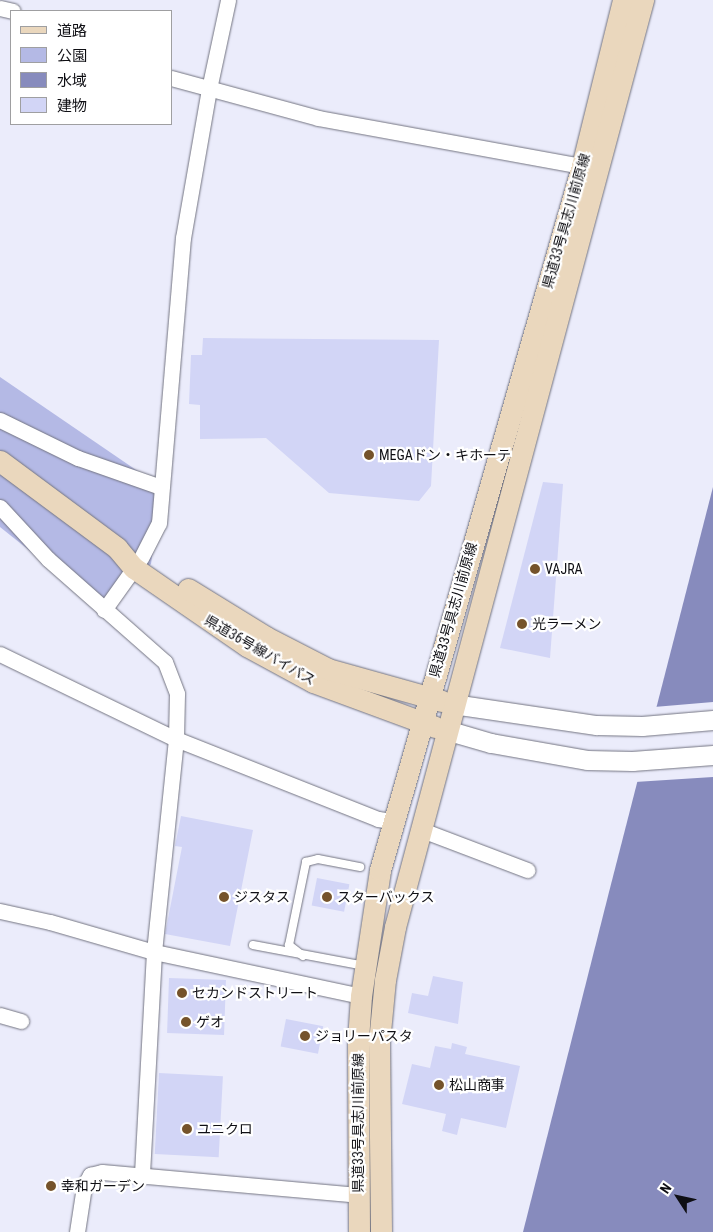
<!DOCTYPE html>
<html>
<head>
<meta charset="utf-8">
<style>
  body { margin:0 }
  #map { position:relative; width:713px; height:1232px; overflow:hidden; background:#ebecfb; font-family:"Roboto Condensed","Noto Sans JP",sans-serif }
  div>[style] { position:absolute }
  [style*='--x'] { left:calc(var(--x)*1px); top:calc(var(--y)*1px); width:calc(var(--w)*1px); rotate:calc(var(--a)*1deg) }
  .green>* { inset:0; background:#b4b9e5 }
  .water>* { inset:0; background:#878bbd }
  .pier>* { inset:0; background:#ebecfb }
  .building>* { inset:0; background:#d2d5f6; transform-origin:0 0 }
  .roads { filter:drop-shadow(0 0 1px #737481) drop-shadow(0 0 1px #737481) }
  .service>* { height:8px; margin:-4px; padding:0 4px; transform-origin:4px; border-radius:4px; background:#fff }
  .minor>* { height:15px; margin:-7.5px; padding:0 7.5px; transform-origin:7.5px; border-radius:7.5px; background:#fff }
  .tertiary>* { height:19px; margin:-9.5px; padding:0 9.5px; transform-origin:9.5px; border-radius:9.5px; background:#fff }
  .secondary>* { height:21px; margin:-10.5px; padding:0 10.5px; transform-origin:10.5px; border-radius:10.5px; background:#ead7bd }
  .dots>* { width:14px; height:14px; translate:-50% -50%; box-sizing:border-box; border:2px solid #fff; border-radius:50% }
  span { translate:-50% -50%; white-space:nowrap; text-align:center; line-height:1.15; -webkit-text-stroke:4.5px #fff; paint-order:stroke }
  .street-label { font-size:14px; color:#0f0f14 }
  .poi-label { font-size:14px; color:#0f0f14 }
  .left { translate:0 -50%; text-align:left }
  .legend { position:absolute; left:10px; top:10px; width:162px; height:115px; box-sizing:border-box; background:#fff; border:1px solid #9f9fa1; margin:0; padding:6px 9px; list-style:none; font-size:15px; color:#0f0f14 }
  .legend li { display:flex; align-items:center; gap:10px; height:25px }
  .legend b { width:25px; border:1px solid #9f9fa1 }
  .north { position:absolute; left:653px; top:1172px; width:50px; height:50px; -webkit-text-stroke:4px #fff; paint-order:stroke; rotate:305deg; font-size:14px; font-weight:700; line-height:20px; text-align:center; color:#0f0f14 }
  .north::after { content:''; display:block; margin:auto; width:18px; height:22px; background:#0f0f14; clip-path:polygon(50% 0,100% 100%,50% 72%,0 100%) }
</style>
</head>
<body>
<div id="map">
  <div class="green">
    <div style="clip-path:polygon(0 377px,161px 487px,151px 564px,104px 610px,0 527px)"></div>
  </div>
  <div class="water">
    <div style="clip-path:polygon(713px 487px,713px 1232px,523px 1232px,608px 896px)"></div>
  </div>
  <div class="pier">
    <div style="clip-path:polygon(713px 702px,713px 777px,635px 782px,654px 707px)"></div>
  </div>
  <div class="building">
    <div style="clip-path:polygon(203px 338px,439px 340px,431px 486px,419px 501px,329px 493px,266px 438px,200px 439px,200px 405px,189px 404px,191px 355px,202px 355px)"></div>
    <div style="clip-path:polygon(543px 482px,563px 484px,550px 658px,500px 648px)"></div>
    <div style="clip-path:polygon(181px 816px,253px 830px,230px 946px,165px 934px,182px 847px,175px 846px)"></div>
    <div style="left:317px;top:878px;width:33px;height:28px;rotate:11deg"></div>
    <div style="clip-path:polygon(433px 976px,463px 982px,458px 1024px,408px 1013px,412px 993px,428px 996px)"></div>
    <div style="left:169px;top:978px;width:57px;height:55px;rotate:2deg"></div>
    <div style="left:286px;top:1019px;width:38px;height:28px;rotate:11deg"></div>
    <div style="clip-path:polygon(452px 1043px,467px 1047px,465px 1054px,520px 1066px,506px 1128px,461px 1118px,457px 1135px,442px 1131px,446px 1114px,402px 1104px,412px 1064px,430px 1068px,435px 1046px,451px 1049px)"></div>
    <div style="left:159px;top:1073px;width:64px;height:81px;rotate:3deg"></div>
  </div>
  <div class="roads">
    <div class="service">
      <div style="--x:253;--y:945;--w:114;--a:10.6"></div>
      <div style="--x:303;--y:956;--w:18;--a:-142"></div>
      <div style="--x:289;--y:945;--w:85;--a:-78.4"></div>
      <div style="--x:306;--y:862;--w:12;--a:-14"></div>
      <div style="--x:318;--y:859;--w:43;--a:10.8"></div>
    </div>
    <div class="minor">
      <div style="--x:0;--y:8;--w:13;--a:13"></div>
      <div style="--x:171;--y:78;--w:152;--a:15.2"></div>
      <div style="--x:318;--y:118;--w:268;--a:10.3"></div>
      <div style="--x:0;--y:420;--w:87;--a:26"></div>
      <div style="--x:78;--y:458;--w:88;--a:19.3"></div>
      <div style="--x:0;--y:507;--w:71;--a:47.3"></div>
      <div style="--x:48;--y:559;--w:156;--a:41.4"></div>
      <div style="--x:165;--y:662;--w:34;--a:69"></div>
      <div style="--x:177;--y:694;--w:45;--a:91.3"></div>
      <div style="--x:176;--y:739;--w:214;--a:95.9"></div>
      <div style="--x:154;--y:952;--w:223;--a:93.1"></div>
      <div style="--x:141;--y:558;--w:39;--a:-63"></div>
      <div style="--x:159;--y:523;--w:286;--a:-85.2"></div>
      <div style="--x:183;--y:238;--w:151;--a:-80.1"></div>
      <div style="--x:209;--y:89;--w:91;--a:-77.9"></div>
      <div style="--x:104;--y:610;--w:52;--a:-54.5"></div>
      <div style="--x:0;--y:654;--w:195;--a:25.8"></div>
      <div style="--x:176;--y:739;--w:217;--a:21.6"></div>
      <div style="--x:378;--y:819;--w:14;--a:8"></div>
      <div style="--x:419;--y:829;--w:116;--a:20.8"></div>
      <div style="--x:0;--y:911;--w:51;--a:12.4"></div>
      <div style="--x:50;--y:922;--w:108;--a:16.1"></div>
      <div style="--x:154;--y:952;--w:212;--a:12"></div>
      <div style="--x:0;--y:1015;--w:22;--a:16"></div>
      <div style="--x:77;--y:1232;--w:47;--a:-81.3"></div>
      <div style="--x:84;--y:1186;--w:13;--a:-61"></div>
      <div style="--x:90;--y:1175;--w:12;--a:-14"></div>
      <div style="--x:102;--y:1172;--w:257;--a:5.1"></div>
    </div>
    <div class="tertiary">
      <div style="--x:453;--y:704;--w:145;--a:8.4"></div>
      <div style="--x:596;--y:725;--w:46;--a:1.2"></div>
      <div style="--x:642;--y:726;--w:71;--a:-4.8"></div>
      <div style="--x:446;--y:730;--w:47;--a:16.1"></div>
      <div style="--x:491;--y:743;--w:97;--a:10"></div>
      <div style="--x:587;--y:760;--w:45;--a:1.3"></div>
      <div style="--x:632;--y:761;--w:81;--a:-4.2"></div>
    </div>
    <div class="secondary">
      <div style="--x:0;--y:461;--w:146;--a:36.6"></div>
      <div style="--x:117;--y:548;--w:26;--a:50"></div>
      <div style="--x:134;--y:568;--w:137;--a:34.6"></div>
      <div style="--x:247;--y:646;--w:75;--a:28.6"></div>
      <div style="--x:313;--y:682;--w:130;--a:20.2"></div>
      <div style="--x:188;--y:589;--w:92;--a:31.6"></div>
      <div style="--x:266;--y:637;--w:70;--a:27.3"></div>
      <div style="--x:328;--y:669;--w:118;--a:15.7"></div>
      <div style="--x:359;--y:1232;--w:192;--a:-90.3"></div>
      <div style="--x:358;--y:1040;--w:44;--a:-86.1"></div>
      <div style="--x:361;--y:996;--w:127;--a:-81.4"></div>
      <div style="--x:380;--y:870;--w:732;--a:-73.99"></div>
      <div style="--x:582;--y:166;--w:171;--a:-76.1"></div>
      <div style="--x:381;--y:1232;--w:190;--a:-90.6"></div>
      <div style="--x:379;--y:1042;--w:62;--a:-84.5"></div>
      <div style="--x:385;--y:980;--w:54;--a:-79.3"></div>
      <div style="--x:395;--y:927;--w:960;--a:-75.02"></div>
    </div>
  </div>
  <div class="dots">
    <div style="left:369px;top:455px;background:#75532b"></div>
    <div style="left:535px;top:569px;background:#75532b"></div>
    <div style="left:522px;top:624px;background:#75532b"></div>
    <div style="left:224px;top:897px;background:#75532b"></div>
    <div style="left:327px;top:897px;background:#75532b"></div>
    <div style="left:182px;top:993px;background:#75532b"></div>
    <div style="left:186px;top:1022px;background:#75532b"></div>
    <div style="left:305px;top:1036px;background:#75532b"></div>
    <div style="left:439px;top:1085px;background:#75532b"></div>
    <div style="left:187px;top:1129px;background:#75532b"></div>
    <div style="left:51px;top:1186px;background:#75532b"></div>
  </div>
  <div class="street-label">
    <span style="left:566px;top:221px;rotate:-74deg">県道33号具志川前原線</span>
    <span style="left:453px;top:610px;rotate:-74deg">県道33号具志川前原線</span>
    <span style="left:260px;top:650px;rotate:30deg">県道36号線バイパス</span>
    <span style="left:358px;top:1123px;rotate:-90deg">県道33号具志川前原線</span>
  </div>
  <div class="poi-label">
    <span class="left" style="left:379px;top:455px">MEGAドン・キホーテ</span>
    <span class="left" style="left:545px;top:569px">VAJRA</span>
    <span class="left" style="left:532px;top:624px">光ラーメン</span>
    <span class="left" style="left:234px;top:897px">ジスタス</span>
    <span class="left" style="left:337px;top:897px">スターバックス</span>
    <span class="left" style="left:192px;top:993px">セカンドストリート</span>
    <span class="left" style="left:196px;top:1022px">ゲオ</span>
    <span class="left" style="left:315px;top:1036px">ジョリーパスタ</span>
    <span class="left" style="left:449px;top:1085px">松山商事</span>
    <span class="left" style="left:197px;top:1129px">ユニクロ</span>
    <span class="left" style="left:61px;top:1186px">幸和ガーデン</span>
  </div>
  <ul class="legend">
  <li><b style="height:6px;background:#ead7bd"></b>道路</li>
  <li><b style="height:14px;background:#b4b9e5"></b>公園</li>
  <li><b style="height:14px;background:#878bbd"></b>水域</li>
  <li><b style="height:14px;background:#d2d5f6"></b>建物</li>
  </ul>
  <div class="north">N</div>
</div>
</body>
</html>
